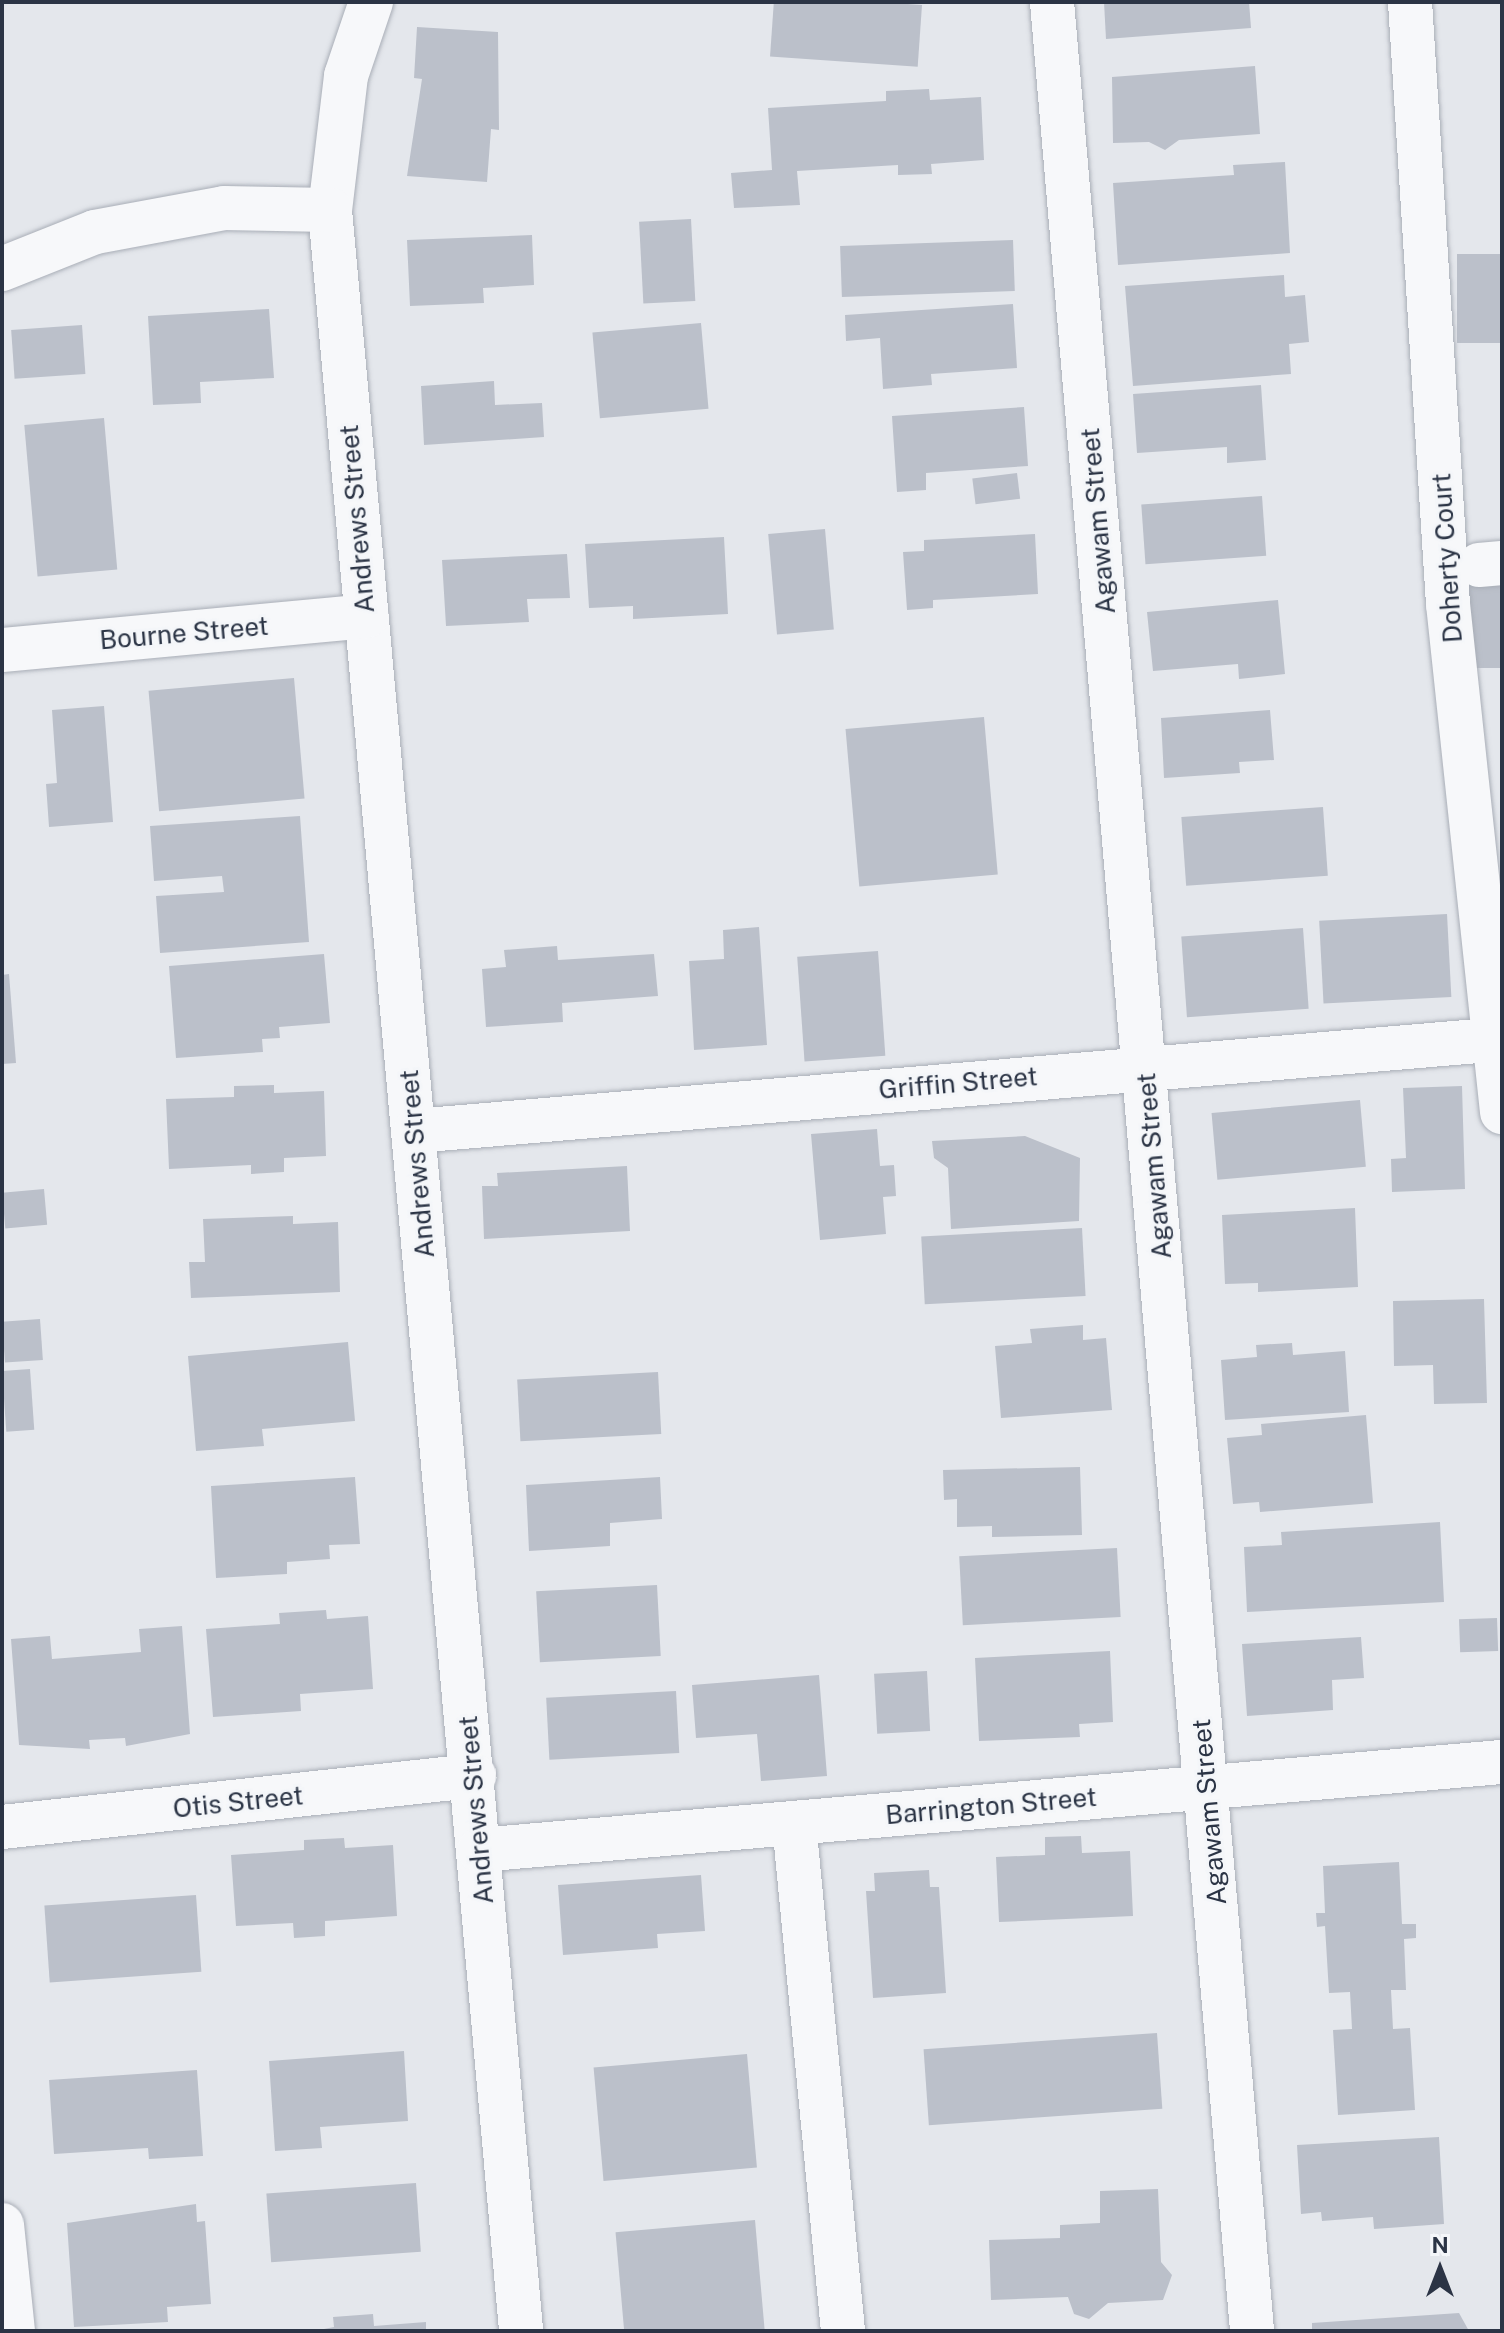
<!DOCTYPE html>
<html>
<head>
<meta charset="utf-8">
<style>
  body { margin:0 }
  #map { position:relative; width:1504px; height:2333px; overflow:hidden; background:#e4e7ec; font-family:"Public Sans",sans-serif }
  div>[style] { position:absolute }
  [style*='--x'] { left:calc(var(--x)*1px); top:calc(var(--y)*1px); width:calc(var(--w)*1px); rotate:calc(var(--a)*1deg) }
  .building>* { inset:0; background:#bbc0ca; transform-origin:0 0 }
  .roads { filter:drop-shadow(0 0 2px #a9aeb7) drop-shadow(0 0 2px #a9aeb7) }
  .minor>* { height:44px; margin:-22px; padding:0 22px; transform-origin:22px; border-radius:22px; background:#f7f8fa }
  span { translate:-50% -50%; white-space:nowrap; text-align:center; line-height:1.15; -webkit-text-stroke:6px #f4f6f9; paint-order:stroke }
  .street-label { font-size:26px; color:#2b3445 }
  .frame { position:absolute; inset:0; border:4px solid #2b3445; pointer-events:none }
  .north { position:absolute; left:1400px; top:2229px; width:80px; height:80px; -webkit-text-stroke:6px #f4f6f9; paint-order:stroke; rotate:0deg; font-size:22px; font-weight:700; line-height:32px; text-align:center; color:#2b3445 }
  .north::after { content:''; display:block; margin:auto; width:28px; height:36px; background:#2b3445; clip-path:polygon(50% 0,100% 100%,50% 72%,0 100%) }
</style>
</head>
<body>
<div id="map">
  <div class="building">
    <div style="clip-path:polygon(1104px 2px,1249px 2px,1251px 28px,1106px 39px)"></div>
    <div style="left:922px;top:5px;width:62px;height:148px;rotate:94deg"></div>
    <div style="clip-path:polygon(417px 27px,498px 32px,499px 130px,491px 129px,487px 182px,407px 176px,422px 79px,414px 78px)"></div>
    <div style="clip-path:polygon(1255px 66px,1260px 134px,1179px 140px,1165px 150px,1149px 142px,1113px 143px,1112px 77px)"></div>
    <div style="clip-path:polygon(929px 89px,930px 100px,981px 97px,984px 160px,931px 164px,932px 174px,898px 175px,898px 165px,797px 171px,800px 205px,734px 208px,731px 173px,772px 170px,768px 108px,886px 101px,886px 91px)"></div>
    <div style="clip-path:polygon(1285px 162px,1290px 253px,1118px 265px,1113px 183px,1234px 175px,1233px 165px)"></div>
    <div style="left:691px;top:219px;width:82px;height:52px;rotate:87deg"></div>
    <div style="clip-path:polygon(532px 235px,534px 285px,483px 288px,484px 303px,410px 306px,407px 240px)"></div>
    <div style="left:1013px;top:240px;width:51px;height:173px;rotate:88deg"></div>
    <div style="left:1502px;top:254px;width:89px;height:45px;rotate:90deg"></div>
    <div style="clip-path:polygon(1284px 275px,1285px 297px,1305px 295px,1309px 342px,1289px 344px,1291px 374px,1133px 386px,1125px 286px)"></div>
    <div style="clip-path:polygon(1013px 304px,1017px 368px,931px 374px,932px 385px,883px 389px,880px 338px,846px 341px,845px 315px)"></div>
    <div style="clip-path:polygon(269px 309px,274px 378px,200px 382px,201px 403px,153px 405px,148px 316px)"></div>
    <div style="left:701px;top:323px;width:86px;height:109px;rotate:85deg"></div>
    <div style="left:82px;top:325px;width:49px;height:71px;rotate:86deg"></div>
    <div style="clip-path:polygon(494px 381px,495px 405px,542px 403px,544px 437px,424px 445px,421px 386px)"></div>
    <div style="clip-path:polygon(1261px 385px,1266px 460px,1227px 463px,1227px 447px,1137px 453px,1133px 394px)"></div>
    <div style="clip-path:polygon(1024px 407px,1028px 466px,926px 473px,926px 490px,897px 492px,892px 416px)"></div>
    <div style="left:104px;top:418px;width:152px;height:80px;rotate:85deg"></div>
    <div style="left:1017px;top:473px;width:26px;height:45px;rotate:83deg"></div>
    <div style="left:1262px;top:496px;width:60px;height:121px;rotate:86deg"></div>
    <div style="left:825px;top:529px;width:101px;height:57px;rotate:85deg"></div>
    <div style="clip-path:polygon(1035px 534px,1038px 594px,933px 600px,933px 608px,907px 610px,903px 552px,924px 551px,924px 540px)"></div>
    <div style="clip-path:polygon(724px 537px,728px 614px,633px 619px,633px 606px,589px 608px,585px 544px)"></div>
    <div style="clip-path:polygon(567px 554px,570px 598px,527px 599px,529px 622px,446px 626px,442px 560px)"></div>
    <div style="left:1502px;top:580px;width:88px;height:47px;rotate:90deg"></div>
    <div style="clip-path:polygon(1278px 600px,1285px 674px,1239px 679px,1238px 664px,1153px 671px,1147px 612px)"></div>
    <div style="left:294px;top:678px;width:121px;height:146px;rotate:85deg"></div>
    <div style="clip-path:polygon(104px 706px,113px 822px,49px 827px,46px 784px,57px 783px,52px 710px)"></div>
    <div style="clip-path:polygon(1270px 710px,1274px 760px,1239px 762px,1240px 773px,1164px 778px,1161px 718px)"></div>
    <div style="left:984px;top:717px;width:158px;height:139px;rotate:85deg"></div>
    <div style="left:1323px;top:807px;width:69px;height:142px;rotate:86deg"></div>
    <div style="clip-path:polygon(300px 816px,309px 942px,160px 953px,156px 896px,224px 892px,222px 876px,154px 881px,150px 826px)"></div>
    <div style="left:1447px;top:914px;width:83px;height:128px;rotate:87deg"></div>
    <div style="clip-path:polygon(759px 927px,767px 1045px,694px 1050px,689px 961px,724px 959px,723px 930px)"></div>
    <div style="left:1303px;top:928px;width:81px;height:122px;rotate:86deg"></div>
    <div style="clip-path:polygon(557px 946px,558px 960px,654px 954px,658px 996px,562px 1003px,563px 1022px,486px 1027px,482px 969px,506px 967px,504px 950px)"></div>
    <div style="left:878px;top:951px;width:105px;height:81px;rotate:86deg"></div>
    <div style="clip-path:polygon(324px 954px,330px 1023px,279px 1027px,280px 1038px,262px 1039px,263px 1052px,176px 1058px,169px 966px)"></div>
    <div style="clip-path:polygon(9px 974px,16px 1063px,2px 1064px,2px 975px)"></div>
    <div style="clip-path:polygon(274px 1085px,274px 1093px,324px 1091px,326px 1156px,284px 1158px,284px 1172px,251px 1174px,251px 1165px,169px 1169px,166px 1099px,234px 1097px,234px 1086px)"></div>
    <div style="clip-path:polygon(1462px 1086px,1465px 1189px,1392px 1192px,1391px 1159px,1406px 1158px,1403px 1088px)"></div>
    <div style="left:1360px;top:1100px;width:67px;height:149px;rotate:85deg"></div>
    <div style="clip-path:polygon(877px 1129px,880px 1166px,894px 1165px,896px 1196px,883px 1197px,886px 1234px,820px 1240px,811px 1134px)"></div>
    <div style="clip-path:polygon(1025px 1136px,1080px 1158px,1079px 1221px,951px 1229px,948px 1168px,934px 1158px,932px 1141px)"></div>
    <div style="clip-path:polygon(627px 1166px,630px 1231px,484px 1239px,482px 1186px,498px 1186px,497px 1173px)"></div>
    <div style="left:44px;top:1189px;width:36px;height:42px;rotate:85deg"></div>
    <div style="clip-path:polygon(1355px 1208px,1358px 1287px,1258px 1292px,1258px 1283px,1225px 1284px,1222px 1215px)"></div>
    <div style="clip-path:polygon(293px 1216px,293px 1224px,338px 1222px,340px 1292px,191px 1298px,189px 1262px,205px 1262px,203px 1219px)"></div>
    <div style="left:1082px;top:1228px;width:68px;height:161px;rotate:87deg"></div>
    <div style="clip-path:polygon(1484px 1299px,1487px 1403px,1434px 1404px,1433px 1365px,1394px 1366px,1393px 1301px)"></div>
    <div style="left:40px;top:1319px;width:41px;height:38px;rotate:86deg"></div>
    <div style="clip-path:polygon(1083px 1325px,1083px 1340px,1106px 1338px,1112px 1410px,1001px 1418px,995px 1346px,1032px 1343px,1030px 1329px)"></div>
    <div style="clip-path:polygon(348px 1342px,355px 1421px,262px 1429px,264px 1446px,196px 1451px,188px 1356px)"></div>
    <div style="clip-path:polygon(1292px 1343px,1293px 1355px,1345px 1351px,1349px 1412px,1225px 1420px,1221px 1360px,1257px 1357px,1256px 1345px)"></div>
    <div style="left:30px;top:1369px;width:61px;height:28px;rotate:86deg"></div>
    <div style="left:658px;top:1372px;width:62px;height:141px;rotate:87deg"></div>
    <div style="clip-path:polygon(1366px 1415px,1373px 1503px,1260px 1512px,1259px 1502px,1233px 1504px,1227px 1438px,1262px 1435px,1261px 1424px)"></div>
    <div style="clip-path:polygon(1080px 1467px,1082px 1535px,992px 1537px,992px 1526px,957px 1527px,957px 1499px,944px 1500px,943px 1470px)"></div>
    <div style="clip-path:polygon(355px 1477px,360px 1544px,329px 1545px,330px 1559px,287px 1562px,287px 1574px,216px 1578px,211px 1486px)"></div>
    <div style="clip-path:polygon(660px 1477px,662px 1519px,610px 1523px,610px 1546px,529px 1551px,526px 1485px)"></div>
    <div style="clip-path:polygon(1440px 1522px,1444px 1602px,1247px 1612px,1244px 1547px,1282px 1545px,1281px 1532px)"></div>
    <div style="left:1117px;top:1548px;width:69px;height:158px;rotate:87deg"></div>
    <div style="left:657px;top:1585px;width:71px;height:121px;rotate:87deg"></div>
    <div style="clip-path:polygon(326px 1610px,327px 1619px,368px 1616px,373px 1689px,300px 1694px,301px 1711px,213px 1717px,206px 1629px,280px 1624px,279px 1613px)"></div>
    <div style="left:1497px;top:1618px;width:33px;height:38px;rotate:88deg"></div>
    <div style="clip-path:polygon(182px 1626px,190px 1734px,126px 1746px,125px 1738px,89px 1740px,90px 1749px,19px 1745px,11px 1639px,50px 1636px,52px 1659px,141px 1652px,139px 1629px)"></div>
    <div style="clip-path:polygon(1361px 1637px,1364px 1678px,1332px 1680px,1333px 1710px,1247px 1716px,1242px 1644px)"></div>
    <div style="clip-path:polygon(1110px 1651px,1113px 1722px,1079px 1724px,1080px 1737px,979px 1741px,975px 1658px)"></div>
    <div style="left:927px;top:1671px;width:60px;height:53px;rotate:87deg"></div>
    <div style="clip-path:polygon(819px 1675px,827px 1776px,761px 1781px,757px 1734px,696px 1738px,692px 1685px)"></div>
    <div style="left:676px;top:1691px;width:62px;height:130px;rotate:87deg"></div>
    <div style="clip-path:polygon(1081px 1836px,1082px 1853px,1130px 1851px,1133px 1916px,999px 1922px,996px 1857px,1045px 1855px,1045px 1837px)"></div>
    <div style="clip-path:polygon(344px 1838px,345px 1848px,393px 1845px,397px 1916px,325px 1921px,325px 1936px,294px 1938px,293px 1923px,236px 1926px,231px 1855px,304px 1850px,304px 1840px)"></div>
    <div style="clip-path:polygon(1399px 1862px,1402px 1924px,1416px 1924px,1416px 1938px,1404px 1939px,1406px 1990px,1391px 1990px,1393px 2029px,1410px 2028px,1415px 2110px,1338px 2115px,1333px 2030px,1352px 2029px,1350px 1992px,1329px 1993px,1325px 1926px,1317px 1927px,1316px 1913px,1325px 1913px,1323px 1866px)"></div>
    <div style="clip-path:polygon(929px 1870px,930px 1887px,939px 1887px,946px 1993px,873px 1998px,866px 1891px,875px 1891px,874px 1873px)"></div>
    <div style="clip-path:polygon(701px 1875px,705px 1931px,657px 1934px,658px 1948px,563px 1955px,558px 1885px)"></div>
    <div style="left:196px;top:1895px;width:77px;height:152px;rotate:86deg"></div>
    <div style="left:1157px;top:2033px;width:76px;height:234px;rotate:86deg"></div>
    <div style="clip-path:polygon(404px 2051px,408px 2121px,320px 2127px,322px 2148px,275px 2151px,269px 2061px)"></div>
    <div style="left:747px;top:2054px;width:114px;height:154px;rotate:85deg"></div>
    <div style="clip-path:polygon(197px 2070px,203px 2156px,149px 2159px,148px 2148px,54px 2154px,49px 2080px)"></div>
    <div style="clip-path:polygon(1439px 2137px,1444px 2224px,1374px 2229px,1373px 2217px,1322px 2221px,1321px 2212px,1301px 2214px,1297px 2145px)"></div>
    <div style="left:416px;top:2183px;width:69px;height:150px;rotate:86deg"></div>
    <div style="clip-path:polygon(1158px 2189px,1161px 2262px,1172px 2275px,1163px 2300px,1108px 2303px,1089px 2319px,1074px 2314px,1068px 2297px,991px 2300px,989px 2240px,1060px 2238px,1060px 2225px,1100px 2223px,1100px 2191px)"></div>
    <div style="clip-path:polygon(196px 2204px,197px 2222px,205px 2221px,211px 2304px,167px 2307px,168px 2322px,74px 2327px,67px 2223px)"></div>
    <div style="left:755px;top:2220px;width:111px;height:140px;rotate:85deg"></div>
    <div style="clip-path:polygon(1459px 2313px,1469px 2331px,1312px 2331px,1312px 2323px)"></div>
    <div style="clip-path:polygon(373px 2314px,374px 2326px,426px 2322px,426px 2331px,314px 2331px,334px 2327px,333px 2317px)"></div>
  </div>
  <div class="roads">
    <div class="minor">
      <div style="--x:371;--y:2;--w:78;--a:108.7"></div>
      <div style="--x:346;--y:76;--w:135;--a:96.8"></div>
      <div style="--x:330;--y:210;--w:2130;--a:84.85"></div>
      <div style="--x:1052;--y:2;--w:2338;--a:85.09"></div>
      <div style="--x:1410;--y:2;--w:603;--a:86.39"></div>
      <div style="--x:1448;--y:604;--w:511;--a:83.93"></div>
      <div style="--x:2;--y:269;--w:100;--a:-21.7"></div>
      <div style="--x:95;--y:232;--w:131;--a:-10.5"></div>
      <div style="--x:224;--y:208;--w:106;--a:1.1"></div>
      <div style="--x:1479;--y:565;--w:23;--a:-5"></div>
      <div style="--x:2;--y:650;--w:366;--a:-5.3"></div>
      <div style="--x:415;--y:1131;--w:1091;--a:-4.84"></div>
      <div style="--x:794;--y:1823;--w:510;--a:84.49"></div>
      <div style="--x:2;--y:1827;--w:475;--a:-6.2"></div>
      <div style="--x:479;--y:1850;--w:1027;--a:-4.92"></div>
      <div style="--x:2;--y:2225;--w:107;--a:84.1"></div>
    </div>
  </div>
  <div class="street-label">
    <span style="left:357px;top:519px;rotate:-95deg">Andrews Street</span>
    <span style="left:1098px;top:521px;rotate:-95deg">Agawam Street</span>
    <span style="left:1447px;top:558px;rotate:-94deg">Doherty Court</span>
    <span style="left:184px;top:633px;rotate:-5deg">Bourne Street</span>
    <span style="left:958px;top:1083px;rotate:-5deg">Griffin Street</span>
    <span style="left:417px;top:1164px;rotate:-95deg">Andrews Street</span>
    <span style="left:1154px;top:1166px;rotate:-95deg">Agawam Street</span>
    <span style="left:238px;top:1802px;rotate:-6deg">Otis Street</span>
    <span style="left:991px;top:1806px;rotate:-5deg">Barrington Street</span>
    <span style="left:476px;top:1810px;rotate:-95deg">Andrews Street</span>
    <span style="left:1209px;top:1812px;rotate:-95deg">Agawam Street</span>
  </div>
  <div class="frame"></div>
  <div class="north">N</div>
</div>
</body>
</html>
